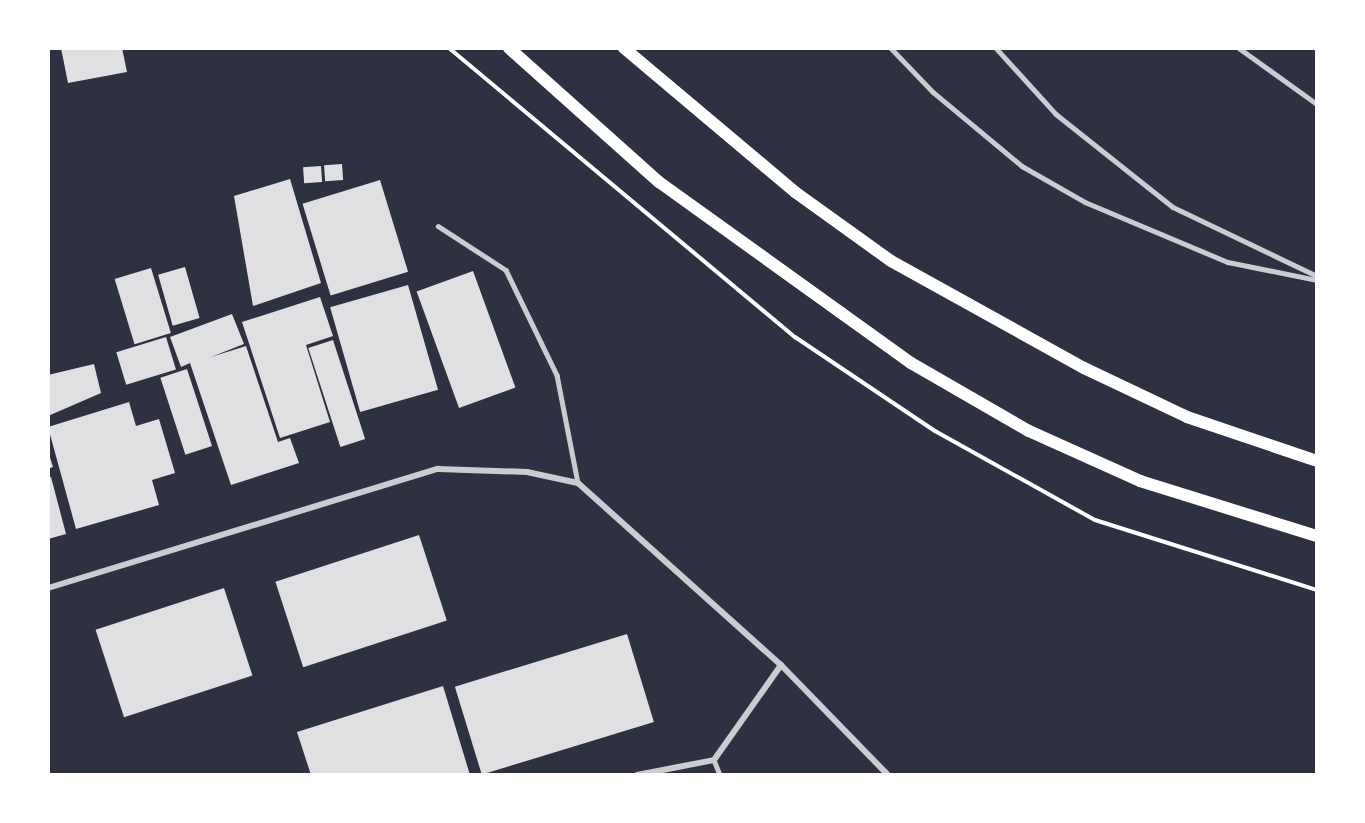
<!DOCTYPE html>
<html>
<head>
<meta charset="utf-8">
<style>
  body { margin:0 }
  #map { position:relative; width:1365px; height:823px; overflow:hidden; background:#2d3142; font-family:"IBM Plex Sans",sans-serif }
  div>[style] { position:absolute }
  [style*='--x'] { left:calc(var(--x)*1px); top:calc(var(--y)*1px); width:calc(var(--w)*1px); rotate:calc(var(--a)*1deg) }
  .building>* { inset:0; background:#e0e0e3; transform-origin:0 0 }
  .path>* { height:4px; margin:-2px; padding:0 2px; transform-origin:2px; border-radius:2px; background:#fff }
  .service>* { height:4.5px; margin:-2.25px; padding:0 2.25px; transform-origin:2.25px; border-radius:2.25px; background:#caccd0 }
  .minor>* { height:6px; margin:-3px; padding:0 3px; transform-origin:3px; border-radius:3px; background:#caccd0 }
  .secondary>* { height:12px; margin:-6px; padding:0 6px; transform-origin:6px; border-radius:6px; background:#fff }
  span { translate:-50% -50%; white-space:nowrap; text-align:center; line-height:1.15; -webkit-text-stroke:5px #fff; paint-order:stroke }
  .frame { position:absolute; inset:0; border:50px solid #fff; pointer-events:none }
</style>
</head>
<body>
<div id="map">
  <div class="building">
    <div style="clip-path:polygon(61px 48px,122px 48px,127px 72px,68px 83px)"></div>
    <div style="left:342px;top:164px;width:16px;height:18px;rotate:86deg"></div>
    <div style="left:321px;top:166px;width:16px;height:18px;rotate:86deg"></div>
    <div style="clip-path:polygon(290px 179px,321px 283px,253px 306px,234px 196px)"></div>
    <div style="left:380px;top:180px;width:96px;height:81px;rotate:73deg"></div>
    <div style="left:185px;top:267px;width:53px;height:28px;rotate:74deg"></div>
    <div style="left:151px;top:268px;width:68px;height:38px;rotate:73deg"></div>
    <div style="left:473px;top:271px;width:124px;height:60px;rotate:70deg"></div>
    <div style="left:408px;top:285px;width:109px;height:81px;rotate:74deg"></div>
    <div style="clip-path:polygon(320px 297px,333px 336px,306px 345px,330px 422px,280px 438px,242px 322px)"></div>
    <div style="clip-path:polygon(232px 314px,244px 344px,211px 357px,246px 346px,278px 442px,290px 438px,299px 463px,231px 485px,190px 363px,181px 367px,170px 337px)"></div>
    <div style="left:166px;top:337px;width:34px;height:52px;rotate:73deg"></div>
    <div style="left:333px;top:340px;width:104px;height:26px;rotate:72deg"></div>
    <div style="clip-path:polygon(94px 364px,101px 393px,48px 416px,48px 375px)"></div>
    <div style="left:187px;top:369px;width:81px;height:28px;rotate:72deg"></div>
    <div style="clip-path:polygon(129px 402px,136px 426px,159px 419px,175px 473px,152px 480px,159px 505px,76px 529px,48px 427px)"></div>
    <div style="clip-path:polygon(48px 451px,53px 467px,48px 469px)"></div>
    <div style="clip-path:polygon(51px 477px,66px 534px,48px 539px,48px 478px)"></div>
    <div style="left:419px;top:535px;width:90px;height:151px;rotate:72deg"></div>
    <div style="left:224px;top:588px;width:92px;height:135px;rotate:72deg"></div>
    <div style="left:627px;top:634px;width:92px;height:180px;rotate:73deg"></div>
    <div style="clip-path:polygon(443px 686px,470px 775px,311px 775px,297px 732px)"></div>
  </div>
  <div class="path">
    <div style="--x:449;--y:48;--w:451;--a:39.9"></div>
    <div style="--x:795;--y:337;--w:169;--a:33.9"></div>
    <div style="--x:935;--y:431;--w:183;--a:29.1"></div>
    <div style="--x:1095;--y:520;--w:233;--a:17.5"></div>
  </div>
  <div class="service">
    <div style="--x:891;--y:48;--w:61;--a:46.3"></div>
    <div style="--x:933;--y:92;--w:116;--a:39.7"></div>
    <div style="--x:1022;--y:166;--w:73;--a:29.7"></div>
    <div style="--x:1085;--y:202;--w:155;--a:22.8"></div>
    <div style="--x:1228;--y:262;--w:91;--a:11.4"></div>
    <div style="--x:996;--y:48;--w:89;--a:47.7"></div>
    <div style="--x:1056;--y:114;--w:149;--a:38.5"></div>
    <div style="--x:1173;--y:207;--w:160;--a:25.6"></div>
    <div style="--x:1239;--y:48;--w:96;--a:35.7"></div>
    <div style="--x:438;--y:226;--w:81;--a:32.9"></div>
    <div style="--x:506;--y:270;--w:117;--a:64.1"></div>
    <div style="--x:557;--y:375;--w:110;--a:79"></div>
    <div style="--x:714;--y:760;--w:16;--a:68"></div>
  </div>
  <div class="minor">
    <div style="--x:48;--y:588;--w:408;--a:-17"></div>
    <div style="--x:438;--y:469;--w:89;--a:1.9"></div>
    <div style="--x:527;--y:472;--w:52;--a:12.2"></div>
    <div style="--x:578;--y:483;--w:273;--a:41.9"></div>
    <div style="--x:781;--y:665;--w:153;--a:45.8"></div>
    <div style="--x:637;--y:775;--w:78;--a:-11"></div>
    <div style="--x:714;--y:760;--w:116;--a:-54.8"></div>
  </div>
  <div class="secondary">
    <div style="--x:509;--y:48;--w:201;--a:41.8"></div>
    <div style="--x:659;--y:182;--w:310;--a:35.7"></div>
    <div style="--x:911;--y:363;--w:136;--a:30"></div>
    <div style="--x:1029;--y:431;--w:122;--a:24.2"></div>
    <div style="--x:1140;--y:481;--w:185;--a:17.3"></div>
    <div style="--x:624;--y:48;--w:224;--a:40.1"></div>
    <div style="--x:795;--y:192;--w:118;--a:35.7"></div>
    <div style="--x:891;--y:261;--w:221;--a:29"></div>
    <div style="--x:1084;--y:368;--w:114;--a:25.4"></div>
    <div style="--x:1187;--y:417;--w:137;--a:18.7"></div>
  </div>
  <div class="frame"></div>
</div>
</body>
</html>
